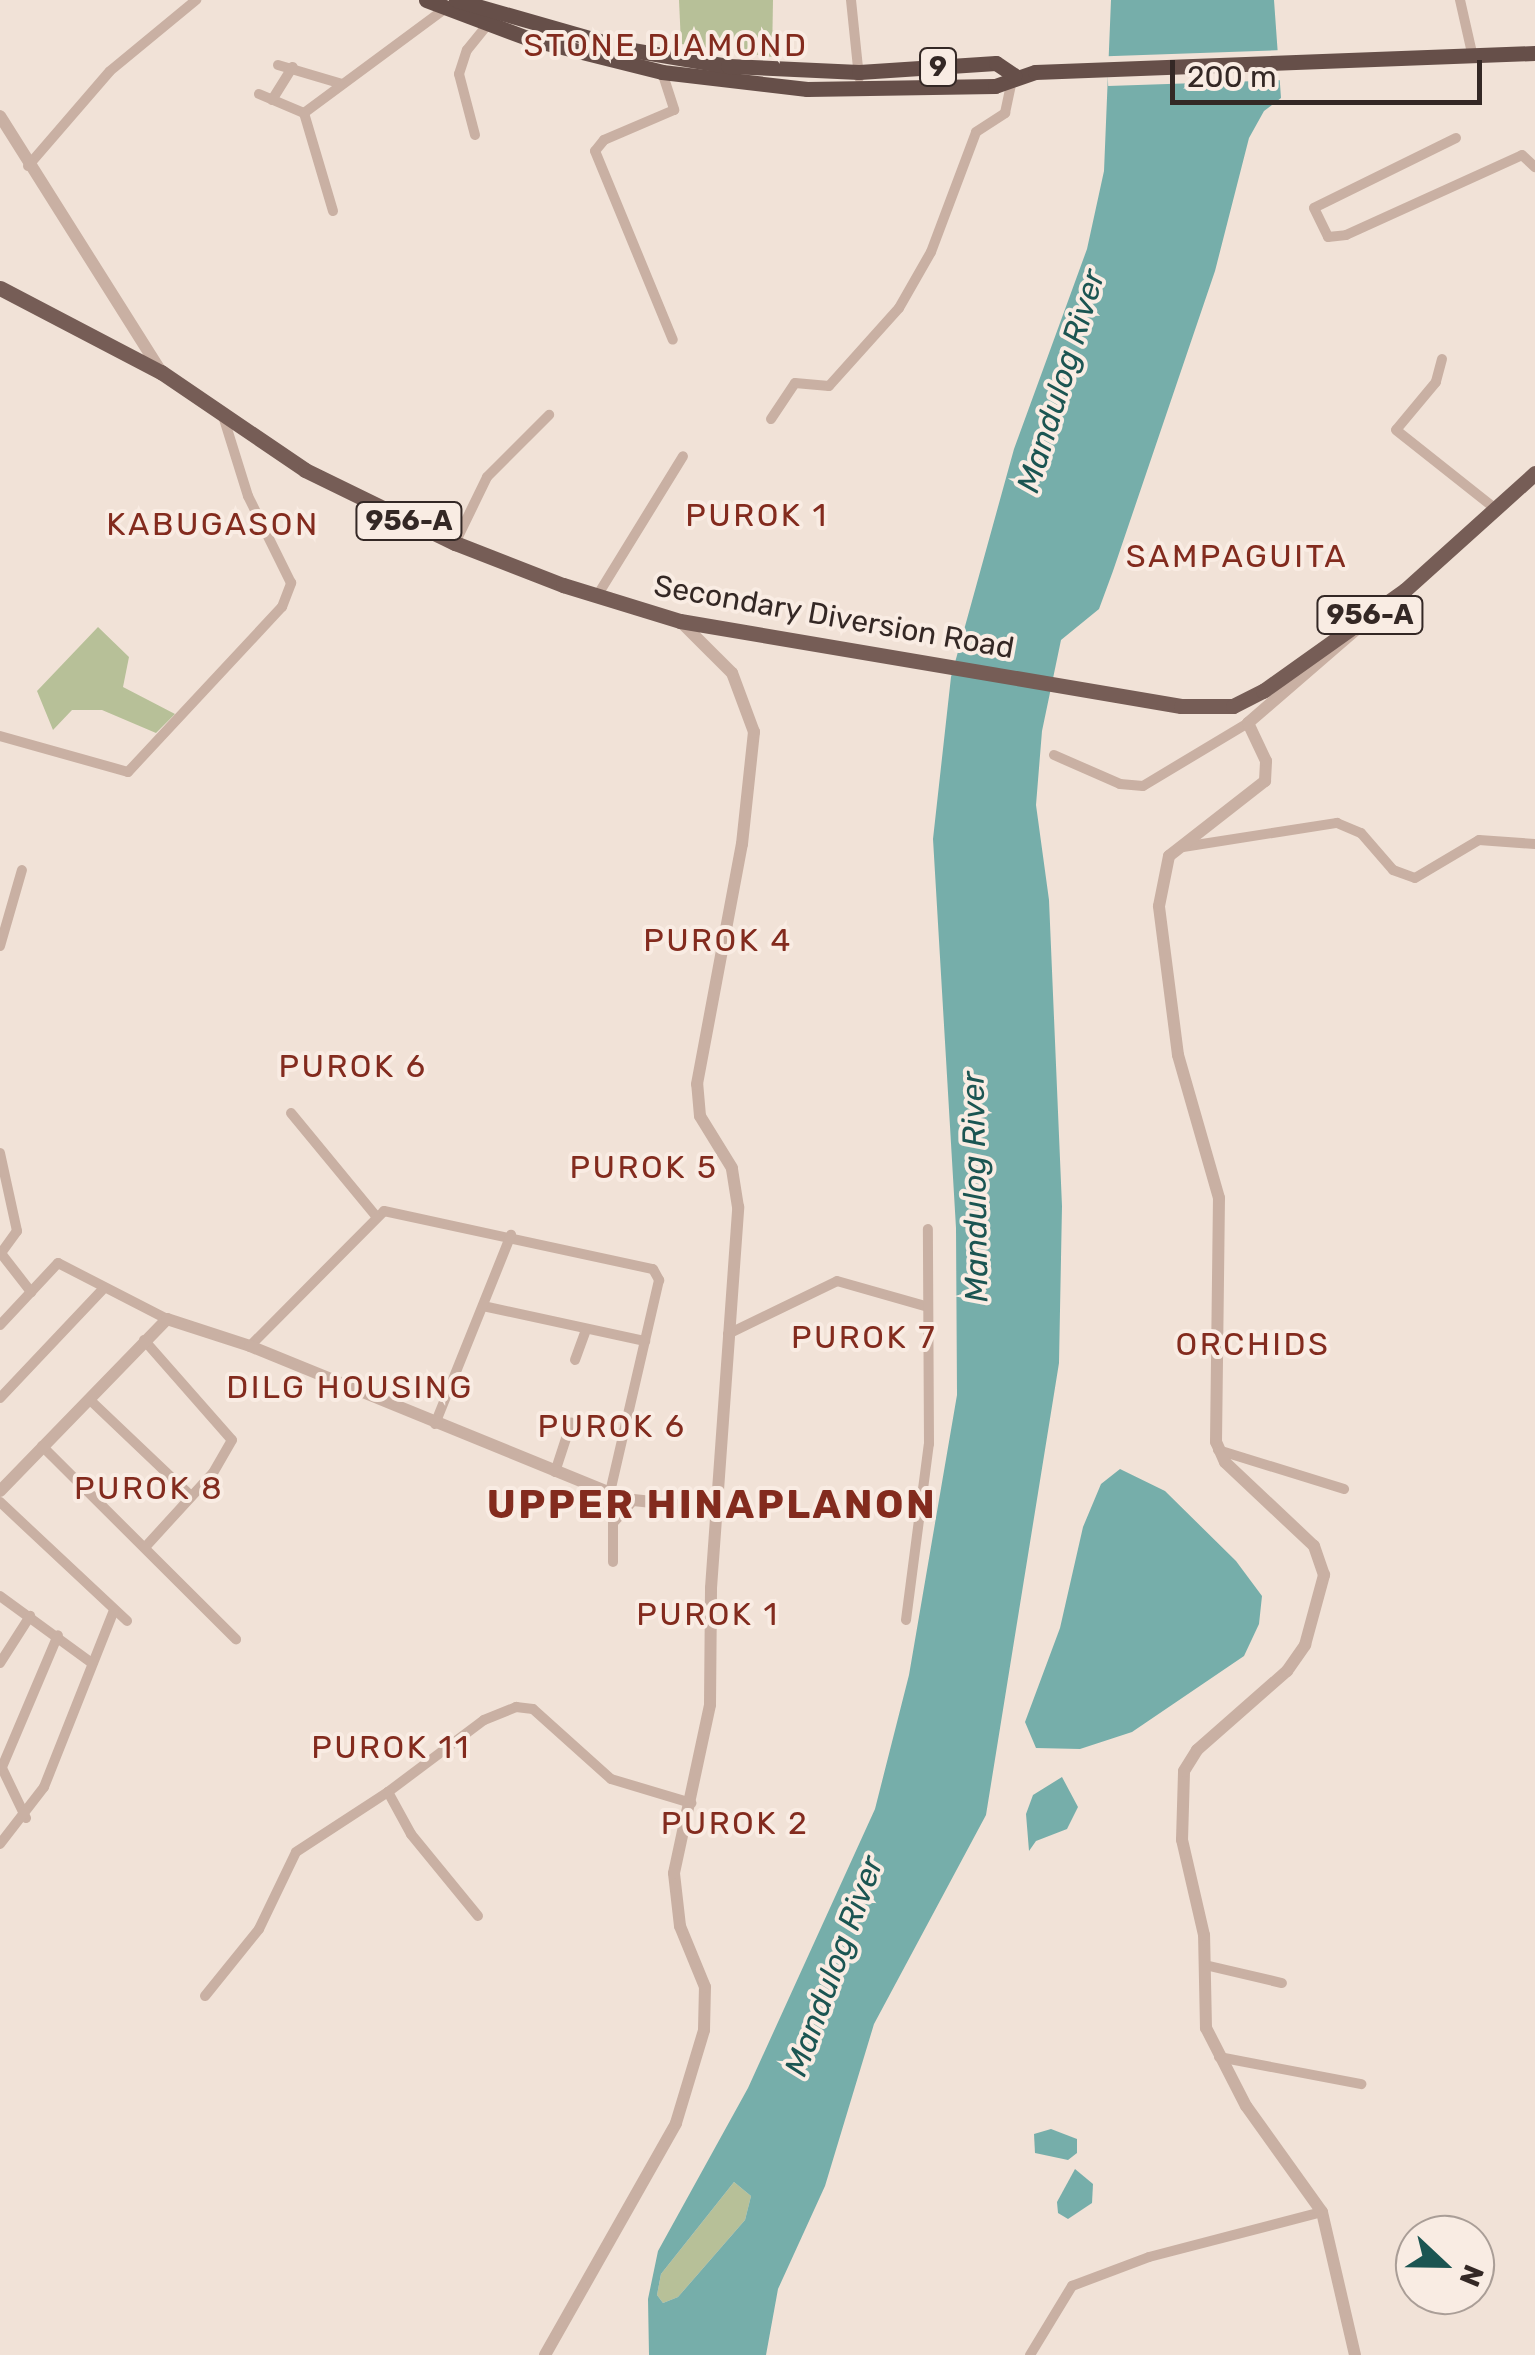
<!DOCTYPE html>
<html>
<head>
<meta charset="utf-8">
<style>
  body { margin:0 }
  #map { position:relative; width:1535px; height:2355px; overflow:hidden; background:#f1e2d7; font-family:Rubik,sans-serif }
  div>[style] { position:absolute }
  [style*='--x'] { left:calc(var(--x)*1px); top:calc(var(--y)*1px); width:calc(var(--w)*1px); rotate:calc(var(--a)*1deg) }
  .green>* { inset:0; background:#b7c098 }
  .water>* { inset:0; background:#76aeaa }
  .pier>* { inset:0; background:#f1e2d7; transform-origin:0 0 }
  .minor>* { height:10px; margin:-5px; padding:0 5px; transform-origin:5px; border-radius:5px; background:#c9b0a3 }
  .tertiary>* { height:12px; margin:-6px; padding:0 6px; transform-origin:6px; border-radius:6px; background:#c9b0a3 }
  .primary>* { height:15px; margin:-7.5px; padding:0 7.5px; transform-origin:7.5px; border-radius:7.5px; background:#765d56 }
  .trunk>* { height:15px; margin:-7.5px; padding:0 7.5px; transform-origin:7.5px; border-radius:7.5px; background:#664f49 }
  span { translate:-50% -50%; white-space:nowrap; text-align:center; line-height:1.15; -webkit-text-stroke:8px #f9ece3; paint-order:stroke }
  .shield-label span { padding:2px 8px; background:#f9ece3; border:2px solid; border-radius:8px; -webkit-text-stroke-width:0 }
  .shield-label { font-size:28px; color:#342825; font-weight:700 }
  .street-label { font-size:30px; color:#342825 }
  .neighbourhood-label { font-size:32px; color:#832b1e; letter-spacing:2.5px }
  .water-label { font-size:32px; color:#1b5552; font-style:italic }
  .district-label { font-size:40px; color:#832b1e; font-weight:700; letter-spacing:2.5px }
  .north { position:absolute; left:1395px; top:2215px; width:100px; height:100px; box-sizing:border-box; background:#f9ece3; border:2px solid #aa9e97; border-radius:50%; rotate:112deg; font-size:28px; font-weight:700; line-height:40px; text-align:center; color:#342825 }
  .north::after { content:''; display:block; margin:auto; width:35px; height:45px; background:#1b5552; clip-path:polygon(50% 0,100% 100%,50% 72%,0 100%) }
  .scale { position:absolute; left:1170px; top:60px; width:312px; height:45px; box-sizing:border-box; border:5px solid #342825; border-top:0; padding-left:12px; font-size:30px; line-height:35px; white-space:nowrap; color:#342825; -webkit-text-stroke:8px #f9ece3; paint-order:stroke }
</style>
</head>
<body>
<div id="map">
  <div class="green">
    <div style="clip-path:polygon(679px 0,773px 0,772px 57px,681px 44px)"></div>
    <div style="clip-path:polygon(98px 627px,129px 657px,123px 687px,175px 714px,156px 733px,102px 710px,72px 710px,53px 730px,37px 691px)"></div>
    <div style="clip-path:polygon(734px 2182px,751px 2196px,745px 2220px,678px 2297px,663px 2303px,657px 2295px,661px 2274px)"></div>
  </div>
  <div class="water">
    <div style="clip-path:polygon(evenodd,1111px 0,1274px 0,1281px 98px,1264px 111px,1249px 138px,1215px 271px,1113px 571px,1099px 609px,1061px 640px,1042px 731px,1036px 805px,1049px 900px,1062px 1206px,1059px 1363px,986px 1815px,874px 2024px,825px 2186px,778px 2289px,766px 2355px,649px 2355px,648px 2299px,658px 2251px,748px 2088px,875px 1809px,909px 1675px,957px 1395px,956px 1228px,933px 839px,951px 677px,1014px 449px,1087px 249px,1104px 171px,1111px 0,734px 2182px,751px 2196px,745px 2220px,678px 2297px,663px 2303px,657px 2295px,661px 2274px,734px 2182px)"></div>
    <div style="clip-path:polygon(1120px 1469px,1165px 1491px,1236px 1561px,1262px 1596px,1259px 1624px,1244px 1656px,1132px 1732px,1080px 1749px,1036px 1748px,1025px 1722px,1060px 1628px,1083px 1527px,1101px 1484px)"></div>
    <div style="clip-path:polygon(1062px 1777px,1078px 1807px,1067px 1829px,1036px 1841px,1029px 1851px,1026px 1814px,1033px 1795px)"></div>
    <div style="clip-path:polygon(1051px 2129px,1077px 2139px,1077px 2153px,1068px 2160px,1035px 2153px,1034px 2134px)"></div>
    <div style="clip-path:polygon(1075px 2169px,1093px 2184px,1092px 2203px,1068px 2219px,1058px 2213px,1057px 2202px)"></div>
  </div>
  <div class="pier">
    <div style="left:1283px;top:50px;width:30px;height:176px;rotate:88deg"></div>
  </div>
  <div class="minor">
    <div style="--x:851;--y:0;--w:78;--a:84.1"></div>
    <div style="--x:1460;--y:0;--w:58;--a:77.2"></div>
    <div style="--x:278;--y:65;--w:67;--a:16.5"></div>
    <div style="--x:662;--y:72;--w:40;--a:72"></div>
    <div style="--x:674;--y:110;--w:76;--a:156.8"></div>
    <div style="--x:604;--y:140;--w:14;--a:129"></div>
    <div style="--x:595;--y:151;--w:204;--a:67.6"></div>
    <div style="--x:259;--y:94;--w:49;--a:22.9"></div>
    <div style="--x:272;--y:100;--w:39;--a:-58"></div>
    <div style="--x:475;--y:135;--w:63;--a:-104.7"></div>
    <div style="--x:459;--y:74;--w:25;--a:-72"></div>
    <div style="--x:467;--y:50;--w:33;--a:-51"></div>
    <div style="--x:1456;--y:138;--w:158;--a:153.8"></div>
    <div style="--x:1314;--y:208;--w:32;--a:64"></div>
    <div style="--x:1328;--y:237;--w:18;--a:-6"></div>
    <div style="--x:1346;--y:235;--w:193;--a:-24.4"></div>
    <div style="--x:1522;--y:155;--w:18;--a:43"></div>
    <div style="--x:28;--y:166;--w:125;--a:-49.2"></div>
    <div style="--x:110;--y:71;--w:112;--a:-39.5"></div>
    <div style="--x:333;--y:211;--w:102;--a:-106.5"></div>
    <div style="--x:304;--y:113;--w:177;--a:-36.5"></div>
    <div style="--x:1442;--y:359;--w:24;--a:105"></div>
    <div style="--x:1436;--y:382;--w:62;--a:129.8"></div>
    <div style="--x:1396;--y:430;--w:129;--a:38.4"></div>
    <div style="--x:771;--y:419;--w:43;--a:-56.3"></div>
    <div style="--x:795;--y:383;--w:34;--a:5"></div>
    <div style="--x:829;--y:386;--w:105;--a:-48.1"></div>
    <div style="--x:899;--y:308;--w:64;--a:-60.3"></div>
    <div style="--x:931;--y:252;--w:128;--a:-69.4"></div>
    <div style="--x:976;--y:132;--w:35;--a:-33"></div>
    <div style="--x:1005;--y:113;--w:38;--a:-78"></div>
    <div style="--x:455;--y:543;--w:73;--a:-64.1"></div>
    <div style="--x:487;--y:477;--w:88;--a:-45"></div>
    <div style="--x:597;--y:596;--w:164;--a:-58.4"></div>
    <div style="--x:0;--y:736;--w:133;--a:15.7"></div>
    <div style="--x:128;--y:772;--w:226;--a:-47"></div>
    <div style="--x:282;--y:607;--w:26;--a:-69"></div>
    <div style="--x:291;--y:583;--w:97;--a:-116.3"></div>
    <div style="--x:248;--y:496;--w:81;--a:-107.3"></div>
    <div style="--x:1054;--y:755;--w:72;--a:23.7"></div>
    <div style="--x:1120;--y:784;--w:23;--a:5"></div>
    <div style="--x:1143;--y:786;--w:122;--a:-31"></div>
    <div style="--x:1183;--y:847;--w:156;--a:-8.9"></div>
    <div style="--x:1337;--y:823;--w:26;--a:23"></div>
    <div style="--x:1361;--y:833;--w:49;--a:49.1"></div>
    <div style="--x:1393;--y:870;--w:23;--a:20"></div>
    <div style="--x:1415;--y:878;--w:74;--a:-30.7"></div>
    <div style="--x:1479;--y:840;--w:56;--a:4.1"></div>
    <div style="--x:0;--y:946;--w:79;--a:-73.9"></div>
    <div style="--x:291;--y:1113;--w:134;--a:50.5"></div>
    <div style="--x:0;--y:1153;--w:80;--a:77.7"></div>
    <div style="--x:17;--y:1231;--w:27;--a:126"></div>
    <div style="--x:0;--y:1252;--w:51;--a:52.2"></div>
    <div style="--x:483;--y:1306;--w:166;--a:12.2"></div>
    <div style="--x:0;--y:1325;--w:85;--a:-46.9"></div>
    <div style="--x:58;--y:1263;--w:123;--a:27.2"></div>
    <div style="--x:728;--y:1334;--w:121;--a:-25.9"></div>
    <div style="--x:837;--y:1281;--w:91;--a:15.9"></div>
    <div style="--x:144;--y:1340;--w:133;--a:48.7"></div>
    <div style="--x:232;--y:1440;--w:38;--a:120"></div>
    <div style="--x:213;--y:1473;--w:98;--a:132.5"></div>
    <div style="--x:250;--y:1346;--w:190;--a:-45.2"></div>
    <div style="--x:384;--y:1211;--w:275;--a:12.2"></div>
    <div style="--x:653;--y:1269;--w:13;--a:61"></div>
    <div style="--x:659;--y:1280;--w:219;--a:103"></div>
    <div style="--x:575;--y:1360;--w:33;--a:-70"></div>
    <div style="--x:0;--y:1398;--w:149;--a:-46.6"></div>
    <div style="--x:89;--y:1399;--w:141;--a:43.6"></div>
    <div style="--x:435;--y:1424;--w:204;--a:-68.1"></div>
    <div style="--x:42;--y:1446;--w:274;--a:44.9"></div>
    <div style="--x:1218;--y:1450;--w:132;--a:17.2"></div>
    <div style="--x:555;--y:1472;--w:52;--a:-71.9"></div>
    <div style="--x:0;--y:1502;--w:174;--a:43.1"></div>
    <div style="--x:613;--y:1562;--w:39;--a:-90"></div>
    <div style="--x:613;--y:1523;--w:30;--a:-48"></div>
    <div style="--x:0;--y:1596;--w:114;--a:36.1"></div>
    <div style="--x:906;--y:1620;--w:177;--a:-82.6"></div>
    <div style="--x:929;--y:1444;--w:215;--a:-90.3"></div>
    <div style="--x:0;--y:1663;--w:56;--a:-57.4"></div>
    <div style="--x:0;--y:1764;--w:60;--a:64.3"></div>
    <div style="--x:2;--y:1767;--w:143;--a:-67"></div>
    <div style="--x:0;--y:1844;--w:72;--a:-52.3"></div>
    <div style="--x:44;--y:1787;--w:190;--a:-68.4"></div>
    <div style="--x:478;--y:1916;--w:106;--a:-129.3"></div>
    <div style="--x:411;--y:1834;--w:48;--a:-118.7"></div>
    <div style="--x:388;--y:1792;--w:120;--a:-36.9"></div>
    <div style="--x:484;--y:1720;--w:35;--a:-22"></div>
    <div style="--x:516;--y:1707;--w:17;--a:7"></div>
    <div style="--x:533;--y:1709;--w:105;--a:41.9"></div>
    <div style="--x:611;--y:1779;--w:84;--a:16.7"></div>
    <div style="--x:1205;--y:1965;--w:79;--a:13.2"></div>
    <div style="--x:205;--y:1996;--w:86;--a:-51.1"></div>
    <div style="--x:259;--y:1929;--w:85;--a:-64.3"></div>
    <div style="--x:296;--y:1852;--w:110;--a:-33.1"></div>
    <div style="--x:1219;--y:2057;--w:145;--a:10.8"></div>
    <div style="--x:1030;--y:2355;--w:81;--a:-58.7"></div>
    <div style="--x:1072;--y:2286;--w:82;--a:-20.6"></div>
    <div style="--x:1149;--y:2257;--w:179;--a:-14.6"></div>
  </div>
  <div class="tertiary">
    <div style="--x:0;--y:116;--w:302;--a:57.8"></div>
    <div style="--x:0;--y:1491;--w:240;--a:-45.8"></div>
    <div style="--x:167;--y:1319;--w:87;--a:18"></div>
    <div style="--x:250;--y:1346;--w:404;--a:22.2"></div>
    <div style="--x:624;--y:1499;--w:94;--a:6.1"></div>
    <div style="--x:545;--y:2355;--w:266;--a:-60.5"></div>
    <div style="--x:676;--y:2123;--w:97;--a:-73.2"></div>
    <div style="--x:704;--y:2030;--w:43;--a:-88.7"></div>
    <div style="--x:705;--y:1987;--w:66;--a:-112.3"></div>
    <div style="--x:680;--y:1926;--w:53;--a:-96.5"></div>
    <div style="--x:674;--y:1873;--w:172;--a:-77.9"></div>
    <div style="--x:710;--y:1705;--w:117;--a:-89.5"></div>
    <div style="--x:711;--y:1588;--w:382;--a:-85.9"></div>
    <div style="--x:738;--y:1207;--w:39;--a:-99"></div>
    <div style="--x:732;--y:1168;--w:61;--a:-121.6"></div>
    <div style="--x:700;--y:1116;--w:32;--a:-95"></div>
    <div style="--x:697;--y:1084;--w:244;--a:-79.4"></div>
    <div style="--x:742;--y:844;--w:113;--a:-83.9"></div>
    <div style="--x:754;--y:732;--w:63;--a:-110.4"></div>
    <div style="--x:732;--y:673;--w:74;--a:-135"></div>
    <div style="--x:1355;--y:2355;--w:147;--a:-103"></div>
    <div style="--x:1322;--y:2212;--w:130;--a:-125.6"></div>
    <div style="--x:1246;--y:2106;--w:88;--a:-117.1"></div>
    <div style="--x:1206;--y:2028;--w:93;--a:-91.2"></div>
    <div style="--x:1204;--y:1935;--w:98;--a:-103"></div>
    <div style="--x:1182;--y:1840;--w:69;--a:-88.3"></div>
    <div style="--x:1184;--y:1771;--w:25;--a:-58"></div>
    <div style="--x:1197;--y:1750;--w:120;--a:-41.3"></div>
    <div style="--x:1287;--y:1671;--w:32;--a:-55"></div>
    <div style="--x:1305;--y:1645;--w:73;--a:-74.8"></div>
    <div style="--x:1324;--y:1575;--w:31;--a:-109"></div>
    <div style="--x:1314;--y:1546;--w:122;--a:-136.7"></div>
    <div style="--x:1225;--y:1462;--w:22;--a:-114"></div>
    <div style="--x:1216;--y:1442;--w:244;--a:-89.3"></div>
    <div style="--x:1219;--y:1198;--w:149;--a:-106"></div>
    <div style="--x:1178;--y:1055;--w:150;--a:-97.3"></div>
    <div style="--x:1159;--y:906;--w:51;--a:-78.7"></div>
    <div style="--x:1169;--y:856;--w:122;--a:-38"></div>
    <div style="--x:1265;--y:781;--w:20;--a:-87"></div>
    <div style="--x:1266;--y:761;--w:42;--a:-115.3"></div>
    <div style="--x:1248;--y:723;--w:156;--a:-40.8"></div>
  </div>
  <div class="primary">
    <div style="--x:0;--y:288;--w:182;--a:27.6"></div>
    <div style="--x:161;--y:372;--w:174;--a:34.2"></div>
    <div style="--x:305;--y:470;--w:167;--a:26"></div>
    <div style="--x:455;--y:543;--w:116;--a:21.3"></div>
    <div style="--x:563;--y:585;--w:122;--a:17.1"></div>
    <div style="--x:680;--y:621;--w:508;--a:9.63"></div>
    <div style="--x:1181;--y:706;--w:52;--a:0"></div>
    <div style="--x:1233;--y:706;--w:34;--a:-27"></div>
    <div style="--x:1263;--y:691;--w:174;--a:-35.4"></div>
    <div style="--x:1405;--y:590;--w:175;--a:-42"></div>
  </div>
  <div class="trunk">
    <div style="--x:426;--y:0;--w:111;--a:20.6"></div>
    <div style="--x:530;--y:39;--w:136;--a:14"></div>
    <div style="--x:662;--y:72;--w:146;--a:6.7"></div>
    <div style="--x:807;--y:89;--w:188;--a:-0.9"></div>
    <div style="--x:995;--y:86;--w:42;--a:-19.3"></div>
    <div style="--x:1035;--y:72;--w:500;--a:-2.18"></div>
    <div style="--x:456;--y:0;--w:183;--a:15.9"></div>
    <div style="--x:632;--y:50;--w:97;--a:9.5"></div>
    <div style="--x:728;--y:66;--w:131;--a:2.6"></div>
    <div style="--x:859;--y:72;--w:137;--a:-3.8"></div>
    <div style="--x:996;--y:63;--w:22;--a:34"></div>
  </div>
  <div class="shield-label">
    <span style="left:938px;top:67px">9</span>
    <span style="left:409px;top:521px">956-A</span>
    <span style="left:1370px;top:615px">956-A</span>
  </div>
  <div class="street-label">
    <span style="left:834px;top:617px;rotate:10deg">Secondary Diversion Road</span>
  </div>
  <div class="neighbourhood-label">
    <span style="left:666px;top:45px">STONE DIAMOND</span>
    <span style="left:757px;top:515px">PUROK 1</span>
    <span style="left:213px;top:524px">KABUGASON</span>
    <span style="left:1237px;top:556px">SAMPAGUITA</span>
    <span style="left:718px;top:940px">PUROK 4</span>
    <span style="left:353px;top:1066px">PUROK 6</span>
    <span style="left:644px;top:1167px">PUROK 5</span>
    <span style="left:864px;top:1337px">PUROK 7</span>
    <span style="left:1253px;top:1344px">ORCHIDS</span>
    <span style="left:350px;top:1387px">DILG HOUSING</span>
    <span style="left:612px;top:1426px">PUROK 6</span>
    <span style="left:149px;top:1488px">PUROK 8</span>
    <span style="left:708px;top:1614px">PUROK 1</span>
    <span style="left:391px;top:1747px">PUROK 11</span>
    <span style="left:735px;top:1823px">PUROK 2</span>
  </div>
  <div class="water-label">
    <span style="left:1061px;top:381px;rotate:-73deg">Mandulog River</span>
    <span style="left:975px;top:1187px;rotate:-91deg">Mandulog River</span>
    <span style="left:834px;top:1966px;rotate:-70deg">Mandulog River</span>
  </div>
  <div class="district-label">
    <span style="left:712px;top:1505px">UPPER HINAPLANON</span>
  </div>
  <div class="north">N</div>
  <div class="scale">200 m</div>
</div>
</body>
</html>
